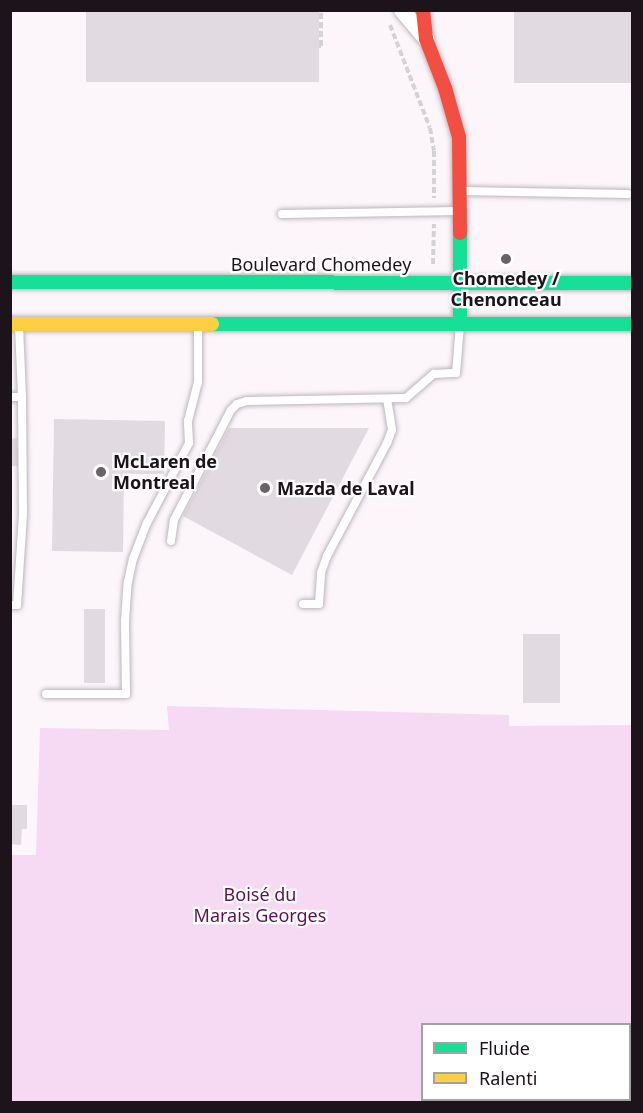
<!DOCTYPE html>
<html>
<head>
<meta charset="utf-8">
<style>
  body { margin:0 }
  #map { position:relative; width:643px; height:1113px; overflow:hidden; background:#fcf6fb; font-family:"Noto Sans",sans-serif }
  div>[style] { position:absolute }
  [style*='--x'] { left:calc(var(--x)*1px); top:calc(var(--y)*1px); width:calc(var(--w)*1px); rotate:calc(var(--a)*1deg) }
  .green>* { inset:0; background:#f6d9f3 }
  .building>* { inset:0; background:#e1dae0; transform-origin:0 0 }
  .path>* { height:4px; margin-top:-2px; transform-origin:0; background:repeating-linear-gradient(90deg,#d5d2d5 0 6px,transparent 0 9px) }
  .roads { filter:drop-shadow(0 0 2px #bdb6bc) drop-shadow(0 0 2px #bdb6bc) }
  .lane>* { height:8px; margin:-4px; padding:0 4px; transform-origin:4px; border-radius:4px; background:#fffefe }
  .street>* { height:16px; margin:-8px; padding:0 8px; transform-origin:8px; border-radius:8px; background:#fffefe }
  .fast>* { height:14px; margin:-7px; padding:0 7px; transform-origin:7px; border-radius:7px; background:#16e098 }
  .slow>* { height:14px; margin:-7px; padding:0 7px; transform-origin:7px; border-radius:7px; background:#ffcf43 }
  .jam>* { height:14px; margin:-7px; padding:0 7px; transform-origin:7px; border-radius:7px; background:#f24e42 }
  .dots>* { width:16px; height:16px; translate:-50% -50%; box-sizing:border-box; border:3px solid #fff; border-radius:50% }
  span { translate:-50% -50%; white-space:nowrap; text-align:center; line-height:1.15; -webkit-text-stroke:4.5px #fff; paint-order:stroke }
  .street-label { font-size:18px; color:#1c131b }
  .poi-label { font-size:18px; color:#1c131b; font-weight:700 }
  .left { translate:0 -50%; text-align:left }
  .park-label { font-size:18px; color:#5e115a }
  .frame { position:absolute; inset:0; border:12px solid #1c131b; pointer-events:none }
  .legend { position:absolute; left:421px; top:1023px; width:210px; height:78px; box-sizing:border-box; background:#fff; border:2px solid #a4a1a4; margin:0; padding:8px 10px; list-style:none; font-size:18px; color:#1c131b }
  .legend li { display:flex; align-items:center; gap:12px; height:30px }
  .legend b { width:30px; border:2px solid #a4a1a4 }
</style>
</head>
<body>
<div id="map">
  <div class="green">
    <div style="clip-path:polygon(evenodd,167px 706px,509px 715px,509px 726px,632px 725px,632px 1102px,11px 1102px,11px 855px,36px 855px,40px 728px,169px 730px,167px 706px,422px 1024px,630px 1024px,630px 1100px,422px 1100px,422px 1024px)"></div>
  </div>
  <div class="building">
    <div style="left:86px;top:12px;width:233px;height:70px"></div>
    <div style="left:514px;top:12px;width:118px;height:71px"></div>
    <div style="clip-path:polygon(54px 419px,165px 421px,164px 474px,124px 474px,123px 552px,52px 551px)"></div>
    <div style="clip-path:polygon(229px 428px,369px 428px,292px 575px,183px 516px)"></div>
    <div style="clip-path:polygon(17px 438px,18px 466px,10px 466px,10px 439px)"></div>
    <div style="left:84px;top:609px;width:21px;height:74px"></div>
    <div style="left:523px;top:634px;width:37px;height:69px"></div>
    <div style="clip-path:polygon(10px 805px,27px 805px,27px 829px,22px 829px,21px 845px,10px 844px)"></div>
  </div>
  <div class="path">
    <div style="--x:203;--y:10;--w:2;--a:90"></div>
    <div style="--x:390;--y:25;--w:110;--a:68.8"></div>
    <div style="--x:430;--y:128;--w:23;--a:80"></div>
    <div style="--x:434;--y:151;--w:47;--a:90"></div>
    <div style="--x:319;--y:46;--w:2;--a:0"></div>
    <div style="--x:321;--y:46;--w:36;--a:-90"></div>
    <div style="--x:433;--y:264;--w:40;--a:-88.6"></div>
  </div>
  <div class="roads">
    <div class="lane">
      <div style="--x:462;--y:191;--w:166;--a:1"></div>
      <div style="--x:282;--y:214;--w:176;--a:-1"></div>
      <div style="--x:10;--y:397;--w:12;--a:0"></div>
      <div style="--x:22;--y:397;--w:72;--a:-92.4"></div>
      <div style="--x:171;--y:541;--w:21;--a:-82"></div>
      <div style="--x:174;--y:520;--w:124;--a:-62.6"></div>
      <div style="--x:231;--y:410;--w:8;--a:-45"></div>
      <div style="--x:237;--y:404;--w:10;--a:-17"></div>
      <div style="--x:247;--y:401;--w:159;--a:-1.1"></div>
      <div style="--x:406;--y:398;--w:37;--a:-41"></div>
      <div style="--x:434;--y:374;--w:22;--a:-3"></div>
      <div style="--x:456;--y:373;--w:48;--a:-85.2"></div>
      <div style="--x:303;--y:604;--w:16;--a:0"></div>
      <div style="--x:319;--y:604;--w:31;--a:-86"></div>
      <div style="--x:321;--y:573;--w:18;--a:-71"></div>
      <div style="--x:327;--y:556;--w:128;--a:-62"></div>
      <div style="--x:387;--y:443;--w:14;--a:-69"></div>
      <div style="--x:392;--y:430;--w:30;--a:-99"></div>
      <div style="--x:10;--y:605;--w:7;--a:0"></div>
      <div style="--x:17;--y:605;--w:91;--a:-86.2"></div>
      <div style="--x:23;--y:514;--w:117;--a:-90.5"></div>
      <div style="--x:46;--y:694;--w:80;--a:0"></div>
      <div style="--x:126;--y:694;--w:73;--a:-90.8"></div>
      <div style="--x:125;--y:621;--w:39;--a:-86"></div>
      <div style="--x:128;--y:582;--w:24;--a:-78"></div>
      <div style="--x:133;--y:559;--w:39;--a:-69"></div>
      <div style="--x:147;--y:523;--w:90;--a:-62.3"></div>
      <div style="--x:189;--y:443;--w:22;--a:-93"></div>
      <div style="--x:188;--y:421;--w:40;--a:-75.6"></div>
      <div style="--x:198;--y:382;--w:57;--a:-90"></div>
    </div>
    <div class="street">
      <div style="--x:402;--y:10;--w:38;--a:50"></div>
    </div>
    <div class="fast">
      <div style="--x:460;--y:233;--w:91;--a:90"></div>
      <div style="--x:10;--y:282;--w:622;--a:0.09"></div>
      <div style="--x:212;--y:324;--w:420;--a:0"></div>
    </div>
    <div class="slow">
      <div style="--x:10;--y:324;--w:202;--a:0"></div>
    </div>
    <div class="jam">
      <div style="--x:423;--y:10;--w:29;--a:84"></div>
      <div style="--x:426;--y:39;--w:53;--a:68.8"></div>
      <div style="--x:445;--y:88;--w:51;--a:74.1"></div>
      <div style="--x:459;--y:137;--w:96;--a:89.4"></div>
    </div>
  </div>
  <div class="dots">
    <div style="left:506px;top:259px;background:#6a6269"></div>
    <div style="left:101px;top:472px;background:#6a6269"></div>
    <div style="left:265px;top:488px;background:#6a6269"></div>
  </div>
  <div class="street-label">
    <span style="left:321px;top:264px">Boulevard Chomedey</span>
  </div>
  <div class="poi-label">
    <span style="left:506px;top:289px">Chomedey /<br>Chenonceau</span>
    <span class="left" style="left:113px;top:472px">McLaren de<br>Montreal</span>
    <span class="left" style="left:277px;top:488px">Mazda de Laval</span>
  </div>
  <div class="park-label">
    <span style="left:260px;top:905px">Boisé du<br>Marais Georges</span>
  </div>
  <div class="frame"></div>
  <ul class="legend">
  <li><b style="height:8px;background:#16e098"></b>Fluide</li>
  <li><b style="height:8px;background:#ffcf43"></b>Ralenti</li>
  </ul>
</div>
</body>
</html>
